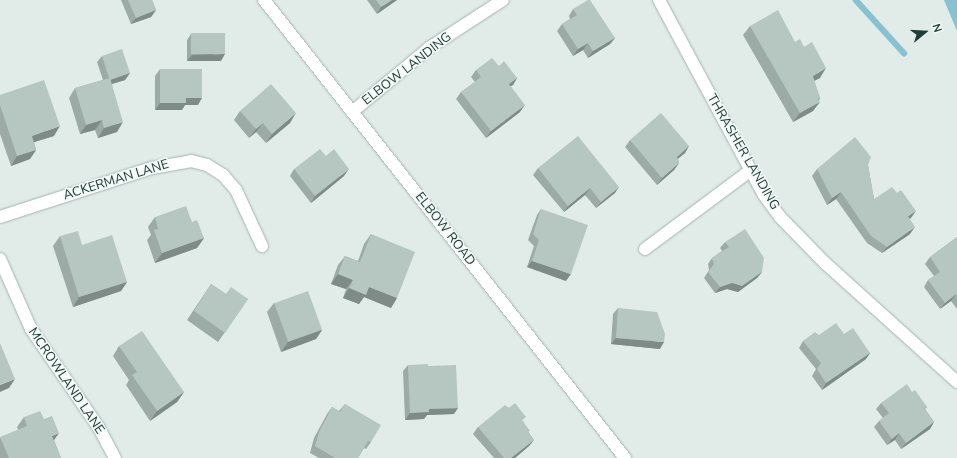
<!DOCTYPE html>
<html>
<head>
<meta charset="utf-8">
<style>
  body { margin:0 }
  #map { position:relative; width:957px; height:458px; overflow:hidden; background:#e1ece8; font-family:"Nunito Sans",sans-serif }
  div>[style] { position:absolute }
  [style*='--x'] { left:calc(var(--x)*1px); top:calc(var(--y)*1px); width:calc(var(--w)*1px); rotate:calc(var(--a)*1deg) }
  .water>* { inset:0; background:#88c1d2 }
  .stream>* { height:5.5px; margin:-2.75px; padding:0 2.75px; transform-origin:2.75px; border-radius:2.75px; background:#88c1d2 }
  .roads { filter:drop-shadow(0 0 1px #a4b4b0) drop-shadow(0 0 1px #a4b4b0) }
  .street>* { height:12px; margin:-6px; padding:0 6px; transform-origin:6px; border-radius:6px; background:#fff }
  .secondary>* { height:12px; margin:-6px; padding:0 6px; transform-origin:6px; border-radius:6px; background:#fff }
  .wall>* { inset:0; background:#9daba6 }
  .shaded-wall>* { inset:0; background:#7f8b87 }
  .building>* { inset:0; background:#b6c7c1; transform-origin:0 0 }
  span { translate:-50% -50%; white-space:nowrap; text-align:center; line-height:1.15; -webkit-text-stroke:3px #f2f8f6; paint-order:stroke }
  .street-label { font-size:13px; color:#213d38 }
  .north { position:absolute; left:905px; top:12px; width:40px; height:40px; -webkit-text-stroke:3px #f2f8f6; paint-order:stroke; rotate:72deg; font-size:11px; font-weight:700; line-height:16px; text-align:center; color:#213d38 }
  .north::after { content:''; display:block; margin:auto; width:14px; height:18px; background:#213d38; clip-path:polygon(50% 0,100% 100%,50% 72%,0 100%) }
</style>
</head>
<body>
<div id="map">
  <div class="water">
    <div style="clip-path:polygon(944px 0,957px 0,957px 31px)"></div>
  </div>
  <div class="stream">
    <div style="--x:856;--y:0;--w:72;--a:47.8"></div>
  </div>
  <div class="roads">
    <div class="street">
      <div style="--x:659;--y:0;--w:221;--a:61.7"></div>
      <div style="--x:764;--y:195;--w:27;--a:54"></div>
      <div style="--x:780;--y:217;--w:64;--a:45.6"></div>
      <div style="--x:825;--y:263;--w:178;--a:42"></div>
      <div style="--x:352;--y:112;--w:100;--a:-39.7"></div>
      <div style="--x:429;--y:48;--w:88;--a:-33"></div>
      <div style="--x:0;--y:217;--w:160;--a:-17.9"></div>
      <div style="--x:152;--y:168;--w:40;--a:-10"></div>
      <div style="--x:191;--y:161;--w:16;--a:14"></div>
      <div style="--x:207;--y:165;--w:19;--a:32"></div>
      <div style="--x:223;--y:175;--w:20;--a:49"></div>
      <div style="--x:236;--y:190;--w:62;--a:65.1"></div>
      <div style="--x:645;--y:249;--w:132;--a:-36.7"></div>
      <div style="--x:0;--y:259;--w:77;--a:66.1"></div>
      <div style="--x:31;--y:329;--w:120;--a:55.5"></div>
      <div style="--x:99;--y:428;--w:34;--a:62"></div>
    </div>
    <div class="secondary">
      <div style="--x:264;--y:0;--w:583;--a:51.75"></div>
    </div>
  </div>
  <div class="wall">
    <div style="clip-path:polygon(121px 0,152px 0,156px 10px,151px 17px,131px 24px)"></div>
    <div style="clip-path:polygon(367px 0,397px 0,377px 14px)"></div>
    <div style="clip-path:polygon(573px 9px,615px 38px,610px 44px,588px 58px,583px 50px,573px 56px,557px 31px,562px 24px,570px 19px,569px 16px)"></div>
    <div style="clip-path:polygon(750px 26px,795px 42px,820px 78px,814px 81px,820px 98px,813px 111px,793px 122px,743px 35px)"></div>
    <div style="clip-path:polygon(191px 34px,221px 61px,187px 61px,187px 40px)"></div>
    <div style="clip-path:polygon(102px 56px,130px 73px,125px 80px,112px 84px,117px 132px,98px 138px,95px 130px,80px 134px,69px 98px,75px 88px,103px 80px,97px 62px)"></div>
    <div style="clip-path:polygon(499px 66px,517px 78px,513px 85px,510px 86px,520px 112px,486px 138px,456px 99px,461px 92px,475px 82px,471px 77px,476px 70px)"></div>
    <div style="clip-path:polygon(160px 69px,198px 105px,185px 105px,182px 110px,155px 110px,155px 76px)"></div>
    <div style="clip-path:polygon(0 95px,54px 136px,34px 142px,36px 150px,30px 159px,11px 166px,0 134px)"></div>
    <div style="clip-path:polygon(240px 111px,290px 123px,266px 143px,256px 132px,249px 138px,234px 120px)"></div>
    <div style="clip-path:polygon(630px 140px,689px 146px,685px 153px,678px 159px,679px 163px,674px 170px,657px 185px,625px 147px)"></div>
    <div style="clip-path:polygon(868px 165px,874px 199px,911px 218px,909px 219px,910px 234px,882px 253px,867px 243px,836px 199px,827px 205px,812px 176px,817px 169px)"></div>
    <div style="clip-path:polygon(538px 168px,615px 193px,596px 208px,585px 195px,564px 212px,533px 175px)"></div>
    <div style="clip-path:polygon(294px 169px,344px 176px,311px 203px,290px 176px)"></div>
    <div style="clip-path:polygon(541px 209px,566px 281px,527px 267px,534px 246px,528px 240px,537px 215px)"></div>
    <div style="clip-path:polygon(155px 217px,192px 222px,204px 238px,197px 248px,155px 263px,147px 240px,151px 235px,148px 227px)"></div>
    <div style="clip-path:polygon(371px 234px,397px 298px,391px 308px,364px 297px,359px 304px,343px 298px,346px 289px,331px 284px,338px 265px,345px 256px,358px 261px,364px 244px)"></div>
    <div style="clip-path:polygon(60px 236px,127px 282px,121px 291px,73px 307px,53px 246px)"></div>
    <div style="clip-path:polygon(957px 237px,957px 309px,951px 301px,940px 309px,924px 287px,928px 280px,934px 276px,925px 264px,930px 257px)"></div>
    <div style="clip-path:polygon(725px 242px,762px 272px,757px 278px,738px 292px,727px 289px,715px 293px,704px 278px,709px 270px,708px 264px,712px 258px,722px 251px,720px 248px)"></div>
    <div style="clip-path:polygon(211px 284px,226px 294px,248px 299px,218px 342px,187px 320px)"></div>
    <div style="clip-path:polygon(274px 303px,322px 330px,316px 339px,281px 352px,267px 312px)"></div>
    <div style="clip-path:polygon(618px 308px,660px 349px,611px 344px,613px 314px)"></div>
    <div style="clip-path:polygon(844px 334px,870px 353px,866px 359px,822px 390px,812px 376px,816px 369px,799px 348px,803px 341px,819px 335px)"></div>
    <div style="clip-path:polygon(119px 346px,184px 392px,177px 402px,150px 421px,126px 385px,129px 380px,113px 356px)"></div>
    <div style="clip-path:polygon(408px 365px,428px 366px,454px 414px,427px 415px,424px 419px,405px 420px,403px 371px)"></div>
    <div style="clip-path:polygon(912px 392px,927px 407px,925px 409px,934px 422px,930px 429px,901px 449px,895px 440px,887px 445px,874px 427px,879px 421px,883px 418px,876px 409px,881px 403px)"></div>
    <div style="clip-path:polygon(345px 404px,371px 442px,366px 449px,364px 448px,358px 458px,319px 458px,310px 453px,314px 438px,327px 414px,332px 407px,339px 411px)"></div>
    <div style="clip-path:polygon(24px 417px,44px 419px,54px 440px,61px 458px,0 458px,0 438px,18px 430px,17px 427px)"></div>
    <div style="clip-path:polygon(523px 421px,529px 433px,534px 440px,529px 446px,515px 458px,494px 458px,473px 434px,478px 427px)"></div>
  </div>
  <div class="shaded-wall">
    <div style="clip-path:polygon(392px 0,397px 0,377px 14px,381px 7px)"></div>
    <div style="clip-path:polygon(156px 10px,151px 17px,131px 24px,136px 18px)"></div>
    <div style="clip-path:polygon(615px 38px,610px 44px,588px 58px,593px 51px)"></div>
    <div style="clip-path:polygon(588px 43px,583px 50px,573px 56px,578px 49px)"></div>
    <div style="clip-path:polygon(225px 54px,221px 61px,187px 61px,192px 55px)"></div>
    <div style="clip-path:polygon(826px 68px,820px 78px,806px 85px,813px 76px)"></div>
    <div style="clip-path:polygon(130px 73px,125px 80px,105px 86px,109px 80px)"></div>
    <div style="clip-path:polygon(517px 78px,513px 85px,504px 91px,509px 84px)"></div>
    <div style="clip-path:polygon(186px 98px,202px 98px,198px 105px,185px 105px,182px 110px,155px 110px,160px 103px)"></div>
    <div style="clip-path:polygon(820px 98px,816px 104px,820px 102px,813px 111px,793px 122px,800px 113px)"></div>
    <div style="clip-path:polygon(525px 105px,520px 112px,486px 138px,491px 131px)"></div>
    <div style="clip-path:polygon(296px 113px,290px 123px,266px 143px,272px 134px)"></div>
    <div style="clip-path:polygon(102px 120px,95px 130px,80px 134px,86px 125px)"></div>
    <div style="clip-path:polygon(123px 122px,117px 132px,98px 138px,104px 128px)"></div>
    <div style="clip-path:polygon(263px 123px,256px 132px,249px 138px,256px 129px)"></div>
    <div style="clip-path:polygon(60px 126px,54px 136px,25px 145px,32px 136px)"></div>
    <div style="clip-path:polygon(689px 146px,685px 153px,672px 163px,677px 157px)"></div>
    <div style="clip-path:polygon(36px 150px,30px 159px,11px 166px,17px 156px)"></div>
    <div style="clip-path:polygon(679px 163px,674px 170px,657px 185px,662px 178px)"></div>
    <div style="clip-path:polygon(349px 169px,344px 176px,311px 203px,315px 196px)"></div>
    <div style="clip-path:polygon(619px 187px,615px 193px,596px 208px,601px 202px)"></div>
    <div style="clip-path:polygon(590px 188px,585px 195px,564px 212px,568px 206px)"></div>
    <div style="clip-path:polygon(841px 192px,836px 199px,827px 205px,832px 198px)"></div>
    <div style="clip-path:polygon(916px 211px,911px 218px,903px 223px,908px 216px)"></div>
    <div style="clip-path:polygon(915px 227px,910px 234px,882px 253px,887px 247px)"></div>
    <div style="clip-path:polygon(204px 238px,197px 248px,155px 263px,162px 253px)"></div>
    <div style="clip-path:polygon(532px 261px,571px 274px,566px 281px,527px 267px)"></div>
    <div style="clip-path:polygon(762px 272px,757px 278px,738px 292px,727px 289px,715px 293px,720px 287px)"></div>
    <div style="clip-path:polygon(338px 274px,353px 280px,346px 289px,331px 284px)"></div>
    <div style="clip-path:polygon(127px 282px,121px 291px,73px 307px,79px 297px)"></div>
    <div style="clip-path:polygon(369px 287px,397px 298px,391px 308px,364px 297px,359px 304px,343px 298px,349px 288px)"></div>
    <div style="clip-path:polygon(956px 294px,951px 301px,940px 309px,945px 303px)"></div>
    <div style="clip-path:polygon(322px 330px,316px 339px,281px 352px,288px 342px)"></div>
    <div style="clip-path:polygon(616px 338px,664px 342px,660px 349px,611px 344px)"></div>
    <div style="clip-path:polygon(870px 353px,866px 359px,822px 390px,826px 383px)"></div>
    <div style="clip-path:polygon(15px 379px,9px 388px,0 392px,0 385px)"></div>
    <div style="clip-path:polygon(184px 392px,177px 402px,150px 421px,157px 411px)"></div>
    <div style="clip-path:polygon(458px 408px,454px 414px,427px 415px,424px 419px,405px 420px,410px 413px,429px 409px)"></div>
    <div style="clip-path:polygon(934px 422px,930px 429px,901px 449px,906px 443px)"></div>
    <div style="clip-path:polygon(59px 433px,52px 443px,52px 436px)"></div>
    <div style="clip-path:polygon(899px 433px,895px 440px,887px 445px,892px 439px)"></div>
    <div style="clip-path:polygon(534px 440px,529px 446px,515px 458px,511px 458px)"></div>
  </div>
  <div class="building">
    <div style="clip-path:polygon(128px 0,152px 0,156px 10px,136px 18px)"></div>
    <div style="clip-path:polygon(376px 0,392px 0,381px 7px)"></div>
    <div style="clip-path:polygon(588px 0,590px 0,615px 38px,593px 51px,588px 43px,578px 49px,562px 24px,577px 15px,573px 9px)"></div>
    <div style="clip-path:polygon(778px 10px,795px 42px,800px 39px,804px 47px,812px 42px,826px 68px,813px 76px,820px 98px,818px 99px,820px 102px,800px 113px,750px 26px)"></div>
    <div style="left:225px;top:33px;width:21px;height:34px;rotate:90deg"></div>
    <div style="clip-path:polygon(122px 49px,130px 73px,110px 80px,110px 78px,109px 78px,102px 56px)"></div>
    <div style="clip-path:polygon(492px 58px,499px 66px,504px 61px,517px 78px,509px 84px,525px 105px,491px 131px,461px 92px,481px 77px,476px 70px)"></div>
    <div style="clip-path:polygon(160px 69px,202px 69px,202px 98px,186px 98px,186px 103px,160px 103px)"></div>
    <div style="clip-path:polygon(110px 78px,123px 122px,104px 128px,102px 120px,86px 125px,75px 88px)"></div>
    <div style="clip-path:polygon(44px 80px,60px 126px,32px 136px,36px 150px,17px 156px,0 105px,0 95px)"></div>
    <div style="clip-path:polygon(271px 84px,296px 113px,272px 134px,263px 123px,256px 129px,240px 111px)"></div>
    <div style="clip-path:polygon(661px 113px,689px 146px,677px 157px,679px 163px,662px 178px,630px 140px)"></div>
    <div style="clip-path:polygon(578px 136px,619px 187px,601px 202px,590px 188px,568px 206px,538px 168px)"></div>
    <div style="clip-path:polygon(855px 137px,871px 157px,868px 165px,874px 199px,892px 187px,897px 193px,901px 190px,916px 211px,908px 216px,915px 227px,887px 247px,871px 236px,841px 192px,832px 198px,817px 169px)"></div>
    <div style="clip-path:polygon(320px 149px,326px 156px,334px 149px,349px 169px,315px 196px,294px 169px)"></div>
    <div style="clip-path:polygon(186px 206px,192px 222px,197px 220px,204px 238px,162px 253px,154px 230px,158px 229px,155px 217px)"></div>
    <div style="clip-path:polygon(541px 209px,588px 225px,571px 274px,532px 261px,539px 240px,533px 234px)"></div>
    <div style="clip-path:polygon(745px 229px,764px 258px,762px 272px,742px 286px,732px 283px,720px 287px,708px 272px,714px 264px,712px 258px,729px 247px,725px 242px)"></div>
    <div style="clip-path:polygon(78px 231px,82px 245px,112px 235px,127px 282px,79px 297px,60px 236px)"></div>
    <div style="clip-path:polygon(371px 234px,415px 252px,397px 298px,369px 287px,366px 295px,349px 288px,353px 280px,338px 274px,345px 256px,360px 262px)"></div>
    <div style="clip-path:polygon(957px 237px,957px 296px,956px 294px,945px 303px,928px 280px,940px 272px,930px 257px)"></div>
    <div style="clip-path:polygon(211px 284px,226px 294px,231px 287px,248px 299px,225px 333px,194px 311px)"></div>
    <div style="left:308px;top:291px;width:41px;height:36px;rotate:70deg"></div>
    <div style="clip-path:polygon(618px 308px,657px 312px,665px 334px,664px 342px,616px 338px)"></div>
    <div style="clip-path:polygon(836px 323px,844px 334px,853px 328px,870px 353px,826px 383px,817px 369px,821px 363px,803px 341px,815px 332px,819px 335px)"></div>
    <div style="clip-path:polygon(142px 331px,184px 392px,157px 411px,132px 375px,137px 372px,119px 346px)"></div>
    <div style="clip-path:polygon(0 343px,15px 379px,0 385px)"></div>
    <div style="clip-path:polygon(428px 364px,428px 366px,456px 365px,458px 408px,429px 409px,429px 412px,410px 413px,408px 365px)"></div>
    <div style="clip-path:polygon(907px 384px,912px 392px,915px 390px,927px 407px,924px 408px,934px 422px,906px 443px,899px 433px,892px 439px,879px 421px,889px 413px,881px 403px)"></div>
    <div style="clip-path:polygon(515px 403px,526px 417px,522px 420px,530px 431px,528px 432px,534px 440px,511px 458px,504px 458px,478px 427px,505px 405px,509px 408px)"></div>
    <div style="clip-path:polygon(345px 404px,381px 425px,371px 442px,368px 441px,358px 458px,335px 458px,315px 446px,319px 432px,332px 407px,340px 412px)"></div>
    <div style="clip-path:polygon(40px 411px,44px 419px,52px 416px,59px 433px,52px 436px,61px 458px,9px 458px,0 437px,27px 426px,24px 417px)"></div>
  </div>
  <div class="street-label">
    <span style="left:407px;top:69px;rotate:-38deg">ELBOW LANDING</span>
    <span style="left:743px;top:152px;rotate:60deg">THRASHER LANDING</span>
    <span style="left:116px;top:180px;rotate:-17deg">ACKERMAN LANE</span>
    <span style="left:445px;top:229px;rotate:52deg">ELBOW ROAD</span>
    <span style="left:66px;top:381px;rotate:56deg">MCROWLAND LANE</span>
  </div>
  <div class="north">N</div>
</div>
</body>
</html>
